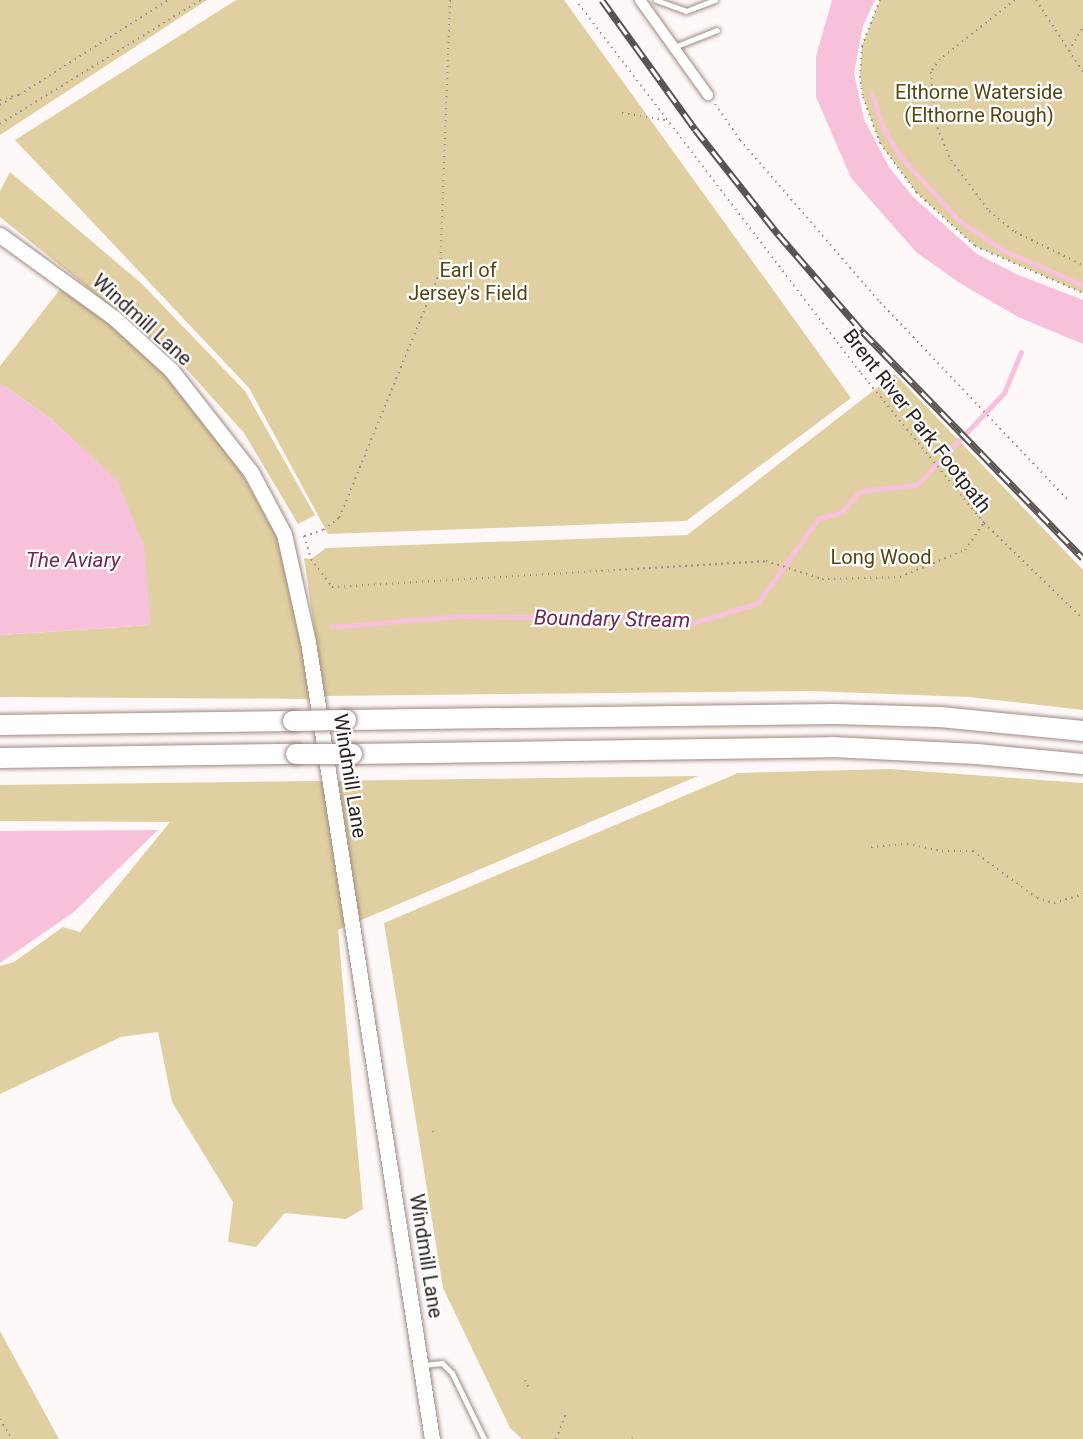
<!DOCTYPE html>
<html>
<head>
<meta charset="utf-8">
<style>
  body { margin:0 }
  #map { position:relative; width:1083px; height:1439px; overflow:hidden; background:#fef9f8; font-family:Roboto,sans-serif }
  div>[style] { position:absolute }
  [style*='--x'] { left:calc(var(--x)*1px); top:calc(var(--y)*1px); width:calc(var(--w)*1px); rotate:calc(var(--a)*1deg) }
  .green>* { inset:0; background:#e0cfa0 }
  .water>* { inset:0; background:#f7c1db }
  .stream>* { height:4.5px; margin:-2.25px; padding:0 2.25px; transform-origin:2.25px; border-radius:2.25px; background:#f7c1db }
  .path>* { height:2px; margin-top:-1px; transform-origin:0; background:repeating-linear-gradient(90deg,#968f8d 0 1.5px,transparent 0 6px) }
  .roads { filter:drop-shadow(0 0 2px #9f8982) drop-shadow(0 0 2px #9f8982) }
  .service>* { height:5px; margin:-2.5px; padding:0 2.5px; transform-origin:2.5px; border-radius:2.5px; background:#fff }
  .minor>* { height:10px; margin:-5px; padding:0 5px; transform-origin:5px; border-radius:5px; background:#fff }
  .secondary>* { height:15px; margin:-7.5px; padding:0 7.5px; transform-origin:7.5px; border-radius:7.5px; background:#fff }
  .motorway>* { height:20px; margin:-10px; padding:0 10px; transform-origin:10px; border-radius:10px; background:#fff }
  .rail>* { height:7px; margin-top:-3.5px; transform-origin:0; background:repeating-linear-gradient(90deg,#fff 0 14px,#5b5351 0 28px); box-sizing:border-box; border-block:2px solid #5b5351 }
  .bridges { filter:drop-shadow(0 0 2px #9f8982) drop-shadow(0 0 2px #9f8982) }
  .motorway-bridge>* { height:20px; margin:-10px; padding:0 10px; transform-origin:10px; border-radius:10px; background:#fff }
  span { translate:-50% -50%; white-space:nowrap; text-align:center; line-height:1.15; -webkit-text-stroke:4.5px #fff; paint-order:stroke }
  .park-label { font-size:20px; color:#564512 }
  .street-label { font-size:20px; color:#2a211e }
  .water-label { font-size:21px; color:#722653; font-style:italic }
</style>
</head>
<body>
<div id="map">
  <div class="green">
    <div style="clip-path:polygon(0 0,207px 0,0 135px)"></div>
    <div style="clip-path:polygon(236px 0,564px 0,851px 398px,686px 521px,328px 534px,249px 388px,15px 140px)"></div>
    <div style="clip-path:polygon(880px 0,1083px 0,1083px 293px,975px 246px,916px 192px,880px 143px,863px 97px,860px 76px,862px 46px)"></div>
    <div style="clip-path:polygon(10px 172px,141px 283px,245px 391px,315px 515px,298px 524px,244px 433px,180px 362px,0 217px,0 191px)"></div>
    <div style="clip-path:polygon(65px 283px,169px 374px,235px 461px,277px 537px,314px 699px,0 697px,0 635px,151px 625px,53px 420px,0 383px,0 366px)"></div>
    <div style="clip-path:polygon(895px 374px,1083px 570px,1083px 710px,969px 697px,810px 691px,324px 696px,304px 558px,311px 559px,326px 548px,687px 535px)"></div>
    <div style="clip-path:polygon(890px 769px,1083px 783px,1083px 1439px,522px 1439px,510px 1428px,443px 1288px,384px 923px,738px 773px)"></div>
    <div style="clip-path:polygon(698px 776px,338px 930px,363px 1209px,346px 1219px,285px 1213px,256px 1247px,228px 1242px,233px 1202px,172px 1102px,158px 1032px,121px 1037px,0 1094px,0 966px,14px 962px,63px 927px,80px 932px,170px 822px,0 821px,0 785px)"></div>
    <div style="clip-path:polygon(0 1331px,59px 1439px,0 1439px)"></div>
  </div>
  <div class="water">
    <div style="clip-path:polygon(832px 0,875px 0,863px 26px,854px 73px,864px 119px,889px 167px,914px 198px,977px 254px,1016px 274px,1083px 300px,1083px 344px,1018px 317px,958px 282px,916px 252px,851px 178px,816px 97px,816px 56px)"></div>
    <div style="clip-path:polygon(0 383px,53px 420px,117px 480px,144px 546px,151px 625px,0 635px)"></div>
    <div style="clip-path:polygon(158px 830px,74px 912px,0 963px,0 831px)"></div>
  </div>
  <div class="stream">
    <div style="--x:872;--y:94;--w:37;--a:71"></div>
    <div style="--x:884;--y:129;--w:33;--a:59"></div>
    <div style="--x:901;--y:157;--w:87;--a:47.3"></div>
    <div style="--x:960;--y:221;--w:52;--a:34"></div>
    <div style="--x:1003;--y:250;--w:87;--a:23.6"></div>
    <div style="--x:331;--y:627;--w:130;--a:-4.8"></div>
    <div style="--x:461;--y:616;--w:195;--a:0.9"></div>
    <div style="--x:656;--y:619;--w:38;--a:6"></div>
    <div style="--x:694;--y:623;--w:67;--a:-17.4"></div>
    <div style="--x:758;--y:603;--w:103;--a:-54.5"></div>
    <div style="--x:818;--y:519;--w:25;--a:-16"></div>
    <div style="--x:842;--y:512;--w:23;--a:-50"></div>
    <div style="--x:857;--y:494;--w:11;--a:-22"></div>
    <div style="--x:867;--y:490;--w:50;--a:-5.7"></div>
    <div style="--x:917;--y:485;--w:127;--a:-46.6"></div>
    <div style="--x:1004;--y:393;--w:44;--a:-67.5"></div>
  </div>
  <div class="path">
    <div style="--x:450;--y:0;--w:272;--a:92.1"></div>
    <div style="--x:440;--y:272;--w:266;--a:112.3"></div>
    <div style="--x:339;--y:518;--w:20;--a:143"></div>
    <div style="--x:323;--y:530;--w:20;--a:162"></div>
    <div style="--x:304;--y:536;--w:24;--a:73"></div>
    <div style="--x:311;--y:559;--w:35;--a:53"></div>
    <div style="--x:332;--y:587;--w:435;--a:-3.4"></div>
    <div style="--x:766;--y:561;--w:59;--a:17.8"></div>
    <div style="--x:822;--y:579;--w:78;--a:-1.5"></div>
    <div style="--x:900;--y:577;--w:70;--a:-22.6"></div>
    <div style="--x:965;--y:550;--w:33;--a:-55"></div>
    <div style="--x:984;--y:523;--w:195;--a:-129.4"></div>
    <div style="--x:860;--y:372;--w:468;--a:-127.4"></div>
    <div style="--x:880;--y:0;--w:49;--a:111.4"></div>
    <div style="--x:862;--y:46;--w:30;--a:94"></div>
    <div style="--x:860;--y:76;--w:21;--a:82"></div>
    <div style="--x:863;--y:97;--w:49;--a:69.7"></div>
    <div style="--x:880;--y:143;--w:61;--a:53.7"></div>
    <div style="--x:916;--y:192;--w:80;--a:42.5"></div>
    <div style="--x:975;--y:246;--w:118;--a:23.5"></div>
    <div style="--x:1015;--y:0;--w:95;--a:141.8"></div>
    <div style="--x:940;--y:59;--w:16;--a:125"></div>
    <div style="--x:931;--y:72;--w:50;--a:85.4"></div>
    <div style="--x:935;--y:122;--w:41;--a:67.2"></div>
    <div style="--x:951;--y:160;--w:64;--a:53.3"></div>
    <div style="--x:989;--y:211;--w:33;--a:39"></div>
    <div style="--x:1015;--y:232;--w:76;--a:25.9"></div>
    <div style="--x:1036;--y:0;--w:86;--a:56.9"></div>
    <div style="--x:1069;--y:51;--w:28;--a:-60"></div>
    <div style="--x:0;--y:100;--w:20;--a:-15"></div>
    <div style="--x:19;--y:95;--w:177;--a:-32.5"></div>
    <div style="--x:715;--y:104;--w:44;--a:55.2"></div>
    <div style="--x:740;--y:140;--w:214;--a:49.2"></div>
    <div style="--x:880;--y:302;--w:273;--a:46.5"></div>
    <div style="--x:0;--y:105;--w:16;--a:-30"></div>
    <div style="--x:622;--y:113;--w:44;--a:9.2"></div>
    <div style="--x:0;--y:124;--w:236;--a:-31.7"></div>
    <div style="--x:984;--y:523;--w:138;--a:44.1"></div>
    <div style="--x:871;--y:847;--w:36;--a:-5"></div>
    <div style="--x:907;--y:844;--w:36;--a:11"></div>
    <div style="--x:942;--y:851;--w:31;--a:0"></div>
    <div style="--x:973;--y:851;--w:79;--a:36.3"></div>
    <div style="--x:1037;--y:898;--w:18;--a:16"></div>
    <div style="--x:1054;--y:903;--w:30;--a:-17"></div>
    <div style="--x:433;--y:1131;--w:5;--a:68"></div>
    <div style="--x:525;--y:1380;--w:7;--a:63"></div>
    <div style="--x:0;--y:1419;--w:23;--a:59"></div>
    <div style="--x:632;--y:1438;--w:1;--a:45"></div>
    <div style="--x:556;--y:1439;--w:28;--a:-69"></div>
  </div>
  <div class="roads">
    <div class="service">
      <div style="--x:656;--y:0;--w:32;--a:20"></div>
      <div style="--x:686;--y:11;--w:31;--a:-21"></div>
      <div style="--x:674;--y:47;--w:46;--a:-21.6"></div>
      <div style="--x:423;--y:1365;--w:19;--a:-6"></div>
      <div style="--x:442;--y:1363;--w:14;--a:45"></div>
      <div style="--x:452;--y:1373;--w:73;--a:64.1"></div>
    </div>
    <div class="minor">
      <div style="--x:640;--y:0;--w:117;--a:54.4"></div>
    </div>
    <div class="secondary">
      <div style="--x:0;--y:235;--w:140;--a:36"></div>
      <div style="--x:113;--y:317;--w:79;--a:42.4"></div>
      <div style="--x:171;--y:370;--w:130;--a:51.9"></div>
      <div style="--x:251;--y:472;--w:70;--a:62"></div>
      <div style="--x:284;--y:534;--w:111;--a:77.5"></div>
      <div style="--x:308;--y:642;--w:807;--a:81.16"></div>
    </div>
    <div class="motorway">
      <div style="--x:346;--y:720;--w:488;--a:-0.7"></div>
      <div style="--x:834;--y:714;--w:106;--a:1.6"></div>
      <div style="--x:940;--y:717;--w:144;--a:5.6"></div>
      <div style="--x:0;--y:725;--w:293;--a:-0.8"></div>
      <div style="--x:352;--y:754;--w:480;--a:-0.8"></div>
      <div style="--x:832;--y:747;--w:145;--a:2.8"></div>
      <div style="--x:977;--y:754;--w:106;--a:5.4"></div>
      <div style="--x:0;--y:758;--w:296;--a:-0.8"></div>
    </div>
  </div>
  <div class="rail">
    <div style="--x:602;--y:0;--w:159;--a:54.2"></div>
    <div style="--x:695;--y:129;--w:134;--a:51.7"></div>
    <div style="--x:778;--y:234;--w:130;--a:49.1"></div>
    <div style="--x:863;--y:332;--w:315;--a:45.8"></div>
  </div>
  <div class="bridges">
    <div class="motorway-bridge">
      <div style="--x:293;--y:721;--w:53;--a:-1.1"></div>
      <div style="--x:296;--y:754;--w:56;--a:0"></div>
    </div>
  </div>
  <div class="park-label">
    <span style="left:979px;top:104px">Elthorne Waterside<br>(Elthorne Rough)</span>
    <span style="left:468px;top:282px">Earl of<br>Jersey's Field</span>
    <span style="left:881px;top:557px">Long Wood</span>
  </div>
  <div class="street-label">
    <span style="left:142px;top:320px;rotate:42deg">Windmill Lane</span>
    <span style="left:917px;top:421px;rotate:52deg">Brent River Park Footpath</span>
    <span style="left:350px;top:776px;rotate:81deg">Windmill Lane</span>
    <span style="left:426px;top:1256px;rotate:81deg">Windmill Lane</span>
  </div>
  <div class="water-label">
    <span style="left:73px;top:560px">The Aviary</span>
    <span style="left:612px;top:619px;rotate:1deg">Boundary Stream</span>
  </div>
</div>
</body>
</html>
